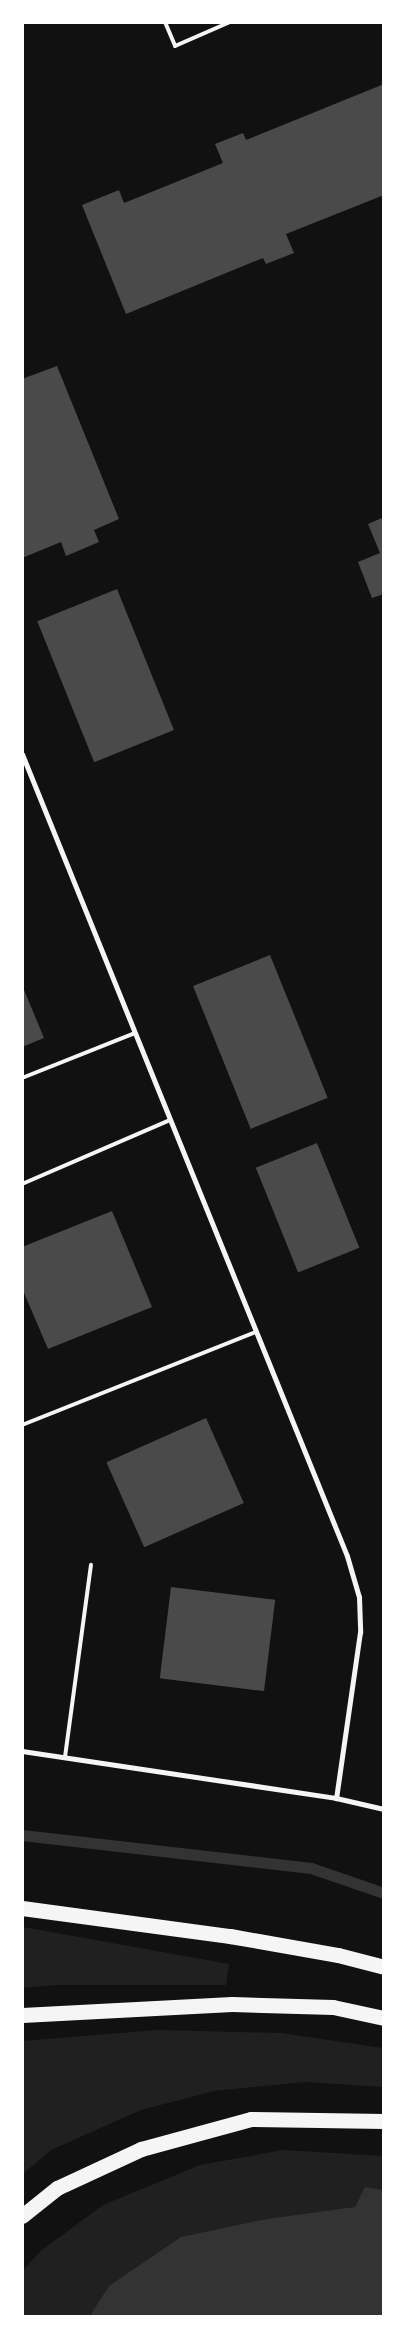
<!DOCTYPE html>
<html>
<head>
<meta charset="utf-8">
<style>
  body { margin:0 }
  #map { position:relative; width:406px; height:2339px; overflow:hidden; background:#111; font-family:"Alegreya Sans",sans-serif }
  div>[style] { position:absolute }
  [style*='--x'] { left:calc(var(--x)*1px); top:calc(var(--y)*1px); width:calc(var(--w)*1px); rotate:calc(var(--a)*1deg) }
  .green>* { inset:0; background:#202020 }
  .water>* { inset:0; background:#333 }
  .stream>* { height:11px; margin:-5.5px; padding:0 5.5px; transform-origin:5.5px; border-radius:5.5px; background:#333 }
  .building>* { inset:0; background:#4a4a4a; transform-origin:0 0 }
  .service>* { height:4px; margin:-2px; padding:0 2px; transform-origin:2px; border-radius:2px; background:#f5f5f5 }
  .minor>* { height:5px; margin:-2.5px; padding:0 2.5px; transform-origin:2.5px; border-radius:2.5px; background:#f5f5f5 }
  .motorway>* { height:15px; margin:-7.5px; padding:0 7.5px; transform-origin:7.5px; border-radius:7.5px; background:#f5f5f5 }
  span { translate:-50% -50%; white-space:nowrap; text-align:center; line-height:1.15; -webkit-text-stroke:5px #fff; paint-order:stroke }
  .frame { position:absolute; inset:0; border:24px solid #fff; pointer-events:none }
</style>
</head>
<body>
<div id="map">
  <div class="green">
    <div style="clip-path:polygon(23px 1927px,229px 1964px,226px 1985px,56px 1985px,23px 1988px)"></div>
    <div style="clip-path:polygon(158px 2030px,281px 2033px,383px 2048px,383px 2087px,305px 2082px,214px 2091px,141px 2110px,51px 2150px,23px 2174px,23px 2041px)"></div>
    <div style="clip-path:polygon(283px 2150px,383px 2156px,383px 2316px,23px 2316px,22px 2271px,42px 2250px,103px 2205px,200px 2165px)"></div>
  </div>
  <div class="water">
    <div style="clip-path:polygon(365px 2187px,383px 2190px,383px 2316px,90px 2316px,109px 2286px,181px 2237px,267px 2219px,355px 2207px)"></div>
  </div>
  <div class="stream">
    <div style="--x:22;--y:1835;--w:291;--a:6.5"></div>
    <div style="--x:311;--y:1868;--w:77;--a:18.9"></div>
  </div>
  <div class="building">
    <div style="clip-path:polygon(384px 84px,384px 195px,286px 234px,294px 253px,266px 264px,263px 258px,126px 314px,82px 205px,119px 190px,124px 203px,223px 163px,215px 144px,243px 133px,246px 140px)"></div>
    <div style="clip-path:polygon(57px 366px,119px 519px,94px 530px,99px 542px,66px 556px,61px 542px,22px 558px,22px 379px)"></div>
    <div style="clip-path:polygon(384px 517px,384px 594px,372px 598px,358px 562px,380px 553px,368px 524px)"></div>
    <div style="left:117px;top:589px;width:152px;height:86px;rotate:68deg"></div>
    <div style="left:270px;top:955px;width:154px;height:83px;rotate:68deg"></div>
    <div style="clip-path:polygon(22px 985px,44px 1038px,22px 1047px)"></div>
    <div style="left:317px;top:1143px;width:113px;height:66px;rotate:68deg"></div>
    <div style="clip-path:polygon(112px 1211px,152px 1307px,48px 1349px,22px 1288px,22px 1247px)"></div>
    <div style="left:206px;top:1418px;width:93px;height:109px;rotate:66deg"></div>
    <div style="left:171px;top:1587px;width:105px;height:92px;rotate:7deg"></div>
  </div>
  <div class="service">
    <div style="--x:165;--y:22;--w:26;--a:67"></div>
    <div style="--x:175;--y:46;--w:60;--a:-23.6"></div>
    <div style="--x:22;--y:1078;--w:122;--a:-21.7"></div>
    <div style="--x:22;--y:1184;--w:161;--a:-23.4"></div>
    <div style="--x:22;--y:1425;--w:252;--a:-21.7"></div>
    <div style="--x:65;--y:1757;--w:194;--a:-82.3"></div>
  </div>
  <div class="minor">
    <div style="--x:22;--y:754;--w:865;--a:67.94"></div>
    <div style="--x:347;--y:1556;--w:43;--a:73.7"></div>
    <div style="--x:359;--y:1597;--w:35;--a:88"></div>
    <div style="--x:360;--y:1632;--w:168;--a:98.2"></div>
    <div style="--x:22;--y:1751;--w:317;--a:8.5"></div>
    <div style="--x:336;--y:1798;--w:49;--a:12.9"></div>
  </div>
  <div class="motorway">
    <div style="--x:22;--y:1908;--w:210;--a:7.7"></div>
    <div style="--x:230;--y:1936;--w:110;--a:10"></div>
    <div style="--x:338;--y:1955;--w:48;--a:14.6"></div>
    <div style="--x:22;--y:2015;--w:210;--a:-3"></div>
    <div style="--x:232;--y:2004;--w:101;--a:1.7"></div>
    <div style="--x:333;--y:2007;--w:52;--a:12.2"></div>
    <div style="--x:22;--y:2216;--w:45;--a:-38.7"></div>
    <div style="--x:57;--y:2188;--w:93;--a:-24.9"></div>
    <div style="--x:141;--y:2149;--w:114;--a:-15.3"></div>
    <div style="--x:251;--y:2119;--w:133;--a:0.9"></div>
  </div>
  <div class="frame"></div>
</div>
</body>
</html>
